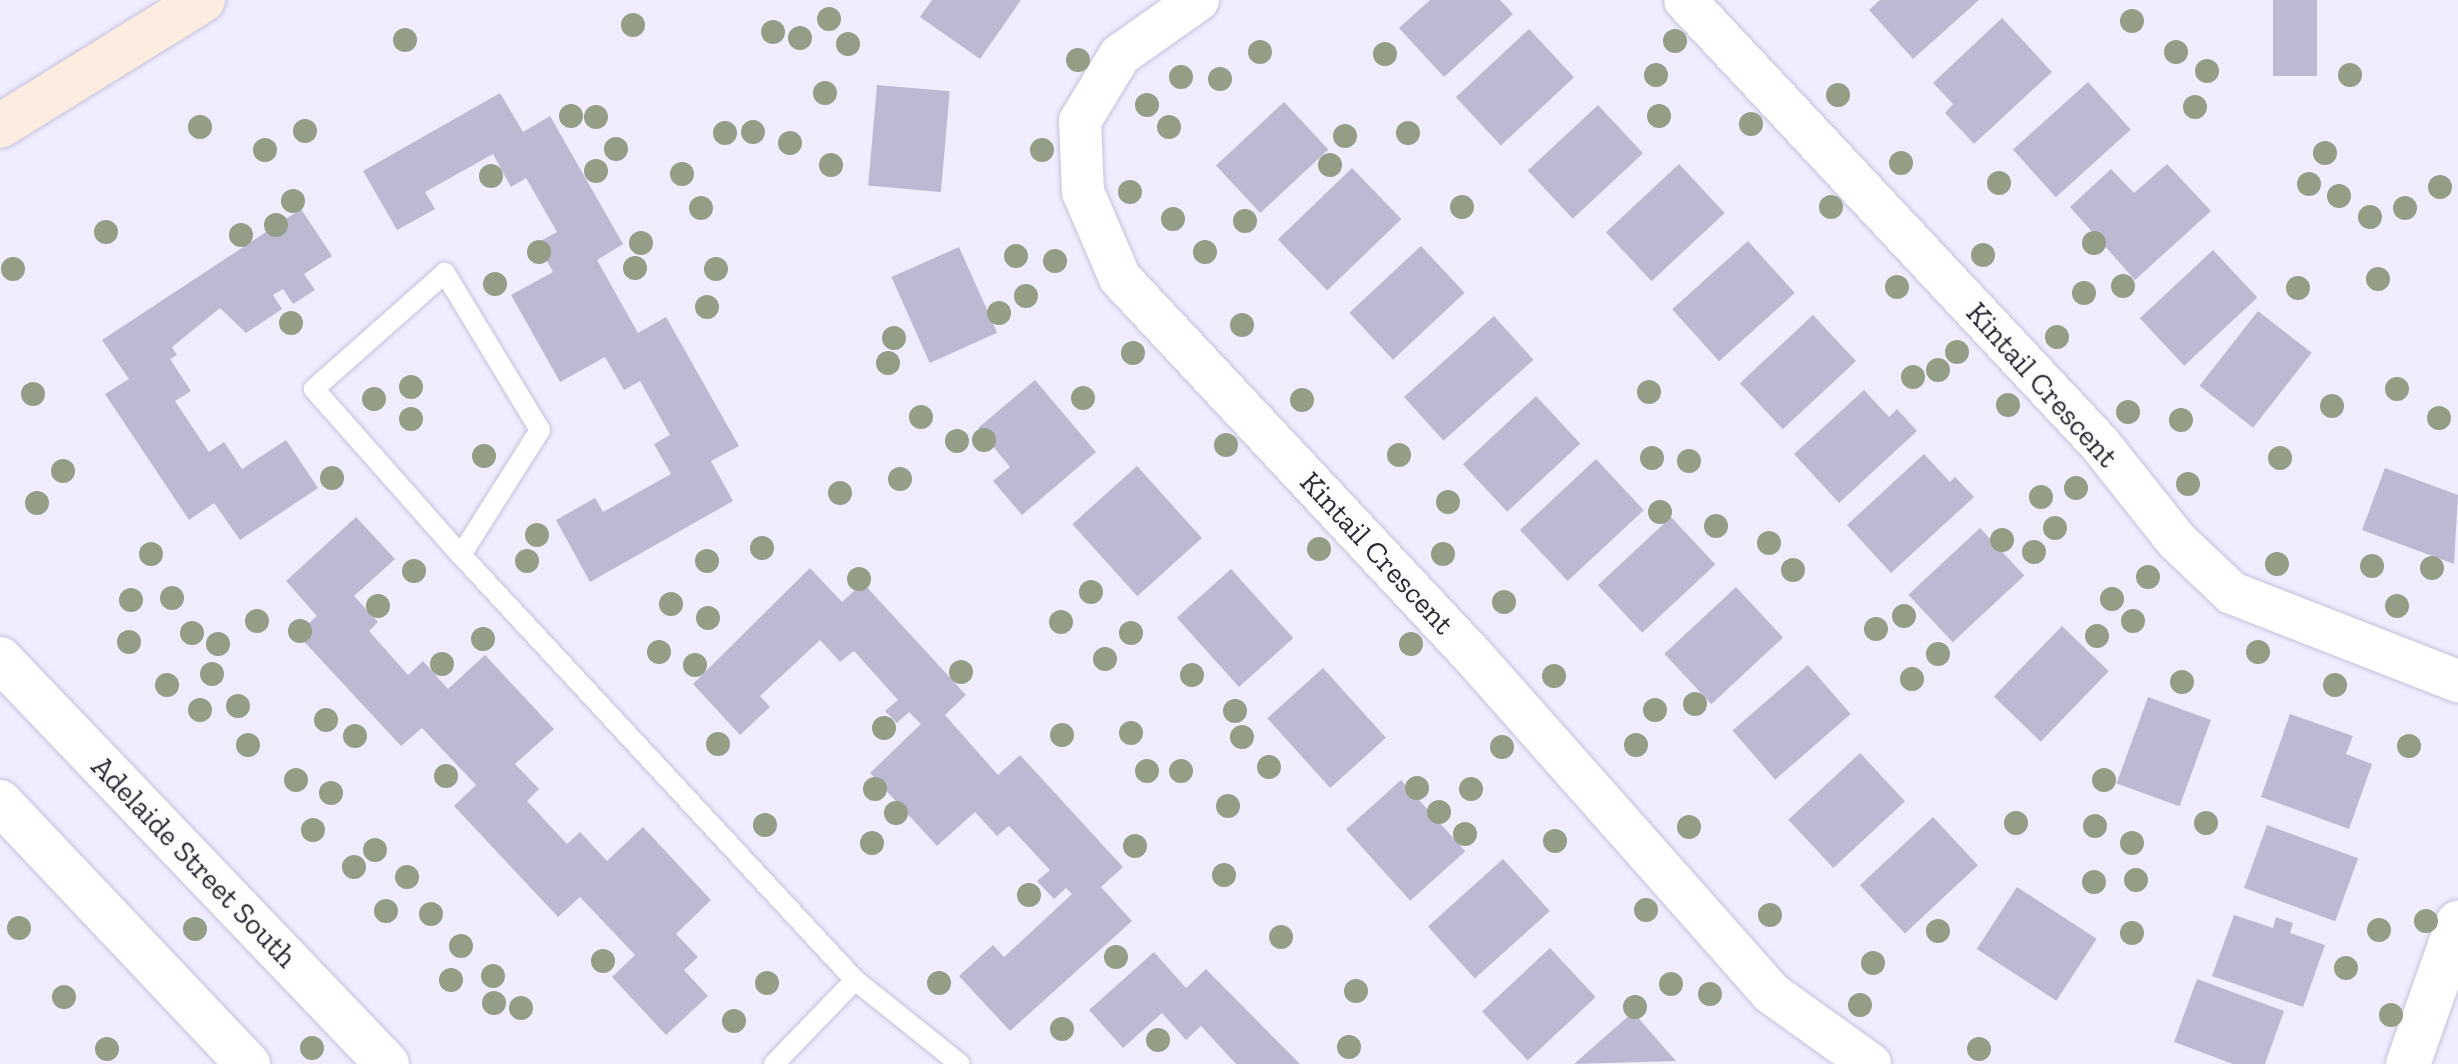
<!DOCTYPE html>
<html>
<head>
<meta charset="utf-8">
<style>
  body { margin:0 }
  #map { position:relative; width:2458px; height:1064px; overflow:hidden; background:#efedfe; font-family:"Zilla Slab",serif }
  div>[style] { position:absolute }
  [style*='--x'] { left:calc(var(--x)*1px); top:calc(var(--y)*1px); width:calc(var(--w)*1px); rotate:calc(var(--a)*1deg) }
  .building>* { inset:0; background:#bcb9d3; transform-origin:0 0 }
  .roads { filter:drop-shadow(0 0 2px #c4c1db) drop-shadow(0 0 2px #c4c1db) }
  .service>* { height:20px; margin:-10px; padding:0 10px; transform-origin:10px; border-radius:10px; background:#fff }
  .minor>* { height:42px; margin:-21px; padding:0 21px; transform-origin:21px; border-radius:21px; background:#fff }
  .tertiary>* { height:44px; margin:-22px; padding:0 22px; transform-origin:22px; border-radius:22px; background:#fff }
  .secondary>* { height:44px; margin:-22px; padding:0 22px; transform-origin:22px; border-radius:22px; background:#fdede0 }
  .trees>* { width:24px; height:24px; margin:-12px; border-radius:50%; background:#949d85 }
  span { translate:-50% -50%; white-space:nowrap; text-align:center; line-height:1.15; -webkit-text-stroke:8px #fdfdfd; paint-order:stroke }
  .street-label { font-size:30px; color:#2b2a34 }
</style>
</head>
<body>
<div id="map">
  <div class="building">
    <div style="clip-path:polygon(932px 0,1021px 0,980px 59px,920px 17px)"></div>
    <div style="clip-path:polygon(1430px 0,1500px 0,1513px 14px,1444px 77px,1399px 28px)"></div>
    <div style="clip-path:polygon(1880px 0,1979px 0,1913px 59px,1869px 10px)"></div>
    <div style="left:2273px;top:0;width:44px;height:76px"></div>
    <div style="clip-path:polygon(2002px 18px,2052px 72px,1974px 144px,1945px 113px,1953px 104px,1933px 83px)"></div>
    <div style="left:1529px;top:29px;width:66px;height:100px;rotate:47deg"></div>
    <div style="left:2088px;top:82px;width:64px;height:101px;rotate:48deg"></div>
    <div style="left:877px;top:85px;width:73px;height:101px;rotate:5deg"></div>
    <div style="clip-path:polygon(500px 93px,523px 132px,550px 116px,623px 244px,597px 260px,638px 333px,666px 317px,739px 446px,711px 461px,733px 501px,590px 582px,556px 520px,595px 498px,603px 512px,671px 474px,654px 444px,670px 435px,640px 381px,624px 390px,605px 357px,560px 382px,511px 295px,553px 272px,537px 243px,557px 232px,526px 178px,511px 187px,493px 154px,425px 192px,435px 209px,397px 230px,363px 171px)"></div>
    <div style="left:1284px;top:102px;width:65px;height:93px;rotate:47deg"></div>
    <div style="left:1598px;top:105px;width:66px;height:96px;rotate:47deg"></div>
    <div style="left:1679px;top:164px;width:67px;height:100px;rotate:47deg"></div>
    <div style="clip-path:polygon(2167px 164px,2211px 211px,2135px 280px,2070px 207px,2111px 169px,2134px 193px)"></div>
    <div style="left:1352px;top:168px;width:71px;height:103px;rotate:46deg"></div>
    <div style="clip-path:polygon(301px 209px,332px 256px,304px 274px,315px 290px,293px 304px,283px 289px,273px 295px,282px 309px,246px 333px,220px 308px,172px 347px,177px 355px,170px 359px,191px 391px,175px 401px,209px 452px,224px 442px,242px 469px,286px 440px,318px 488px,240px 540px,214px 503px,189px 520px,105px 394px,129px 379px,102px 340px)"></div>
    <div style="left:1748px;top:241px;width:70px;height:102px;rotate:48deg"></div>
    <div style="left:1421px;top:246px;width:64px;height:98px;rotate:47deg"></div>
    <div style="left:959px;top:247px;width:94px;height:74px;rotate:66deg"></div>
    <div style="left:2213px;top:250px;width:65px;height:100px;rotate:47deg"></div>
    <div style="left:2258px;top:311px;width:68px;height:95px;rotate:38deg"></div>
    <div style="left:1813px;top:315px;width:63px;height:100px;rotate:47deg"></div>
    <div style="left:1494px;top:316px;width:59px;height:121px;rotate:48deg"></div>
    <div style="clip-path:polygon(1035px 380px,1096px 452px,1022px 515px,993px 481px,1010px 467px,978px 428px)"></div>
    <div style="clip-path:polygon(1864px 390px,1889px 417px,1897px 409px,1917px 431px,1839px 503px,1794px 454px)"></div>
    <div style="left:1536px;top:396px;width:65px;height:100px;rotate:47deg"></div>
    <div style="clip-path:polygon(1924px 454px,1950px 482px,1955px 477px,1974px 497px,1891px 573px,1847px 525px)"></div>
    <div style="left:1596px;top:459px;width:70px;height:104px;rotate:47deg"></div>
    <div style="left:1137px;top:466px;width:97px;height:87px;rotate:48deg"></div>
    <div style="clip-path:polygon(2385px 468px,2458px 495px,2454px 564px,2362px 530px)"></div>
    <div style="clip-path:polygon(356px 517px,395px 559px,354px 596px,378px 622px,369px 631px,408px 675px,423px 661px,448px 689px,485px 655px,554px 729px,515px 764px,539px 789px,527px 801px,567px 844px,580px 832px,607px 861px,643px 827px,711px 900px,676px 934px,698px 957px,684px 970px,708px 996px,666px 1035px,612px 977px,635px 955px,580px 897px,558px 917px,454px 806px,476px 785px,422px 728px,401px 746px,297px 634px,317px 616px,286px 581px)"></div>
    <div style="left:1671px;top:517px;width:65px;height:100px;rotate:47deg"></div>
    <div style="left:1980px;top:528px;width:65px;height:98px;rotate:47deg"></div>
    <div style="clip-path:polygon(810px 568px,842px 602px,863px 583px,966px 695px,945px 715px,998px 775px,1020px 755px,1123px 867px,1101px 887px,1132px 921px,1010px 1031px,959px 976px,993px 945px,1004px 957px,1072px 894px,1066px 888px,1054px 899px,1037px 881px,1050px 870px,1009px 826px,997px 836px,975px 812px,937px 846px,870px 773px,921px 724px,909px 712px,897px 723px,885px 711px,898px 700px,854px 651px,840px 662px,820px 640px,760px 696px,770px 707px,740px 735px,693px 684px)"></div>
    <div style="left:1231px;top:569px;width:93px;height:73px;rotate:48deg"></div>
    <div style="left:1736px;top:587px;width:69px;height:98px;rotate:47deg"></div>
    <div style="left:2062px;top:626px;width:65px;height:98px;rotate:44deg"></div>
    <div style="left:1808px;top:665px;width:65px;height:100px;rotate:49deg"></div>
    <div style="left:1323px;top:668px;width:94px;height:75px;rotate:48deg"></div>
    <div style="left:2148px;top:697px;width:67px;height:92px;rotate:20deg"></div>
    <div style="clip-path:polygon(2290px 714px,2353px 736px,2346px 754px,2372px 764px,2349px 829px,2261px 797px)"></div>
    <div style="left:1860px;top:753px;width:66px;height:98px;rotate:47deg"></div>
    <div style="left:1401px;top:780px;width:96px;height:74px;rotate:48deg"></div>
    <div style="left:1933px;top:817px;width:66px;height:100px;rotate:47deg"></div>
    <div style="left:2267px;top:825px;width:97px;height:67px;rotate:20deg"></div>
    <div style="left:1503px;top:859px;width:70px;height:101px;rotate:48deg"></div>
    <div style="left:2017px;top:887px;width:95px;height:74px;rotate:33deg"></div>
    <div style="clip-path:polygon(2234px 915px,2273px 928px,2276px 917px,2293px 923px,2290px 933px,2325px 945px,2303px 1007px,2212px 976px)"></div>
    <div style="left:1550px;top:948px;width:67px;height:93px;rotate:47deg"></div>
    <div style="clip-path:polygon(1154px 952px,1186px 988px,1206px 969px,1300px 1064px,1236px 1064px,1201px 1026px,1186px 1040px,1162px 1013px,1123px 1048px,1089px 1010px)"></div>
    <div style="clip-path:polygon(2197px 979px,2284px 1011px,2265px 1064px,2233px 1064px,2174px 1042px)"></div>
    <div style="clip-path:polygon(1633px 1012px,1676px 1061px,1574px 1064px)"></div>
  </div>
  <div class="roads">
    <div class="service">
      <div style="--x:461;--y:555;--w:148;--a:-57.7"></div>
      <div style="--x:540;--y:430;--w:184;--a:-121.2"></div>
      <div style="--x:445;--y:273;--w:175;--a:138.5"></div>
      <div style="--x:314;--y:389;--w:222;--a:48.5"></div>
      <div style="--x:461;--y:555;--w:580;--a:47.17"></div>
      <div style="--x:855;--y:980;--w:134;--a:38.7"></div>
      <div style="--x:774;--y:1064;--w:117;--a:-46"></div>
    </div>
    <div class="minor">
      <div style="--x:1198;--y:0;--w:95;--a:144.8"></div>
      <div style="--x:1120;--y:55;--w:77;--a:121.2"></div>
      <div style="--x:1080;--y:121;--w:71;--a:87.6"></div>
      <div style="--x:1083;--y:192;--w:94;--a:66.7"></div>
      <div style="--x:1120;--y:278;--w:519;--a:46.95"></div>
      <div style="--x:1474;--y:657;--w:448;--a:48.5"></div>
      <div style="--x:1771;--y:993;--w:122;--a:35.6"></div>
      <div style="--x:1685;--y:0;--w:606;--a:46.94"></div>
      <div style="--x:2099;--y:443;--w:125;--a:51.5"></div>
      <div style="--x:2177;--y:541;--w:76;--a:43.4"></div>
      <div style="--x:2232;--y:593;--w:243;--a:21.3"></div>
    </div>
    <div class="tertiary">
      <div style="--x:0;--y:659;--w:560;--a:46.3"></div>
      <div style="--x:0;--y:802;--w:361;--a:46.6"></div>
      <div style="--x:2408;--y:1064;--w:150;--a:-70.5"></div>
    </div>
    <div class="secondary">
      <div style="--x:0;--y:126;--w:239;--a:-31.8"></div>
    </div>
  </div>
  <div class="trees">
    <div style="left:829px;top:19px"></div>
    <div style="left:2132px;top:21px"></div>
    <div style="left:633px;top:25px"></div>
    <div style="left:773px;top:32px"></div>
    <div style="left:800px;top:38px"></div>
    <div style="left:405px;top:40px"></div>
    <div style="left:1675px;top:41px"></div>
    <div style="left:848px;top:44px"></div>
    <div style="left:1260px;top:52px"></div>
    <div style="left:2176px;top:52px"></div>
    <div style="left:1385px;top:54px"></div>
    <div style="left:1078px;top:60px"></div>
    <div style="left:2207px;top:71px"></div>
    <div style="left:1656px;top:75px"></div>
    <div style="left:2350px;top:75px"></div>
    <div style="left:1181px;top:77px"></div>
    <div style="left:1220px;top:79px"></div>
    <div style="left:825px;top:93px"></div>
    <div style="left:1838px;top:95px"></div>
    <div style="left:1147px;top:105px"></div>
    <div style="left:2195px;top:107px"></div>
    <div style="left:571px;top:116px"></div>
    <div style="left:1659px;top:116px"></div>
    <div style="left:596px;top:117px"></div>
    <div style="left:1751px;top:124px"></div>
    <div style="left:200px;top:127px"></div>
    <div style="left:1169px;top:127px"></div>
    <div style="left:305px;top:131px"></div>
    <div style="left:753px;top:132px"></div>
    <div style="left:725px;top:133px"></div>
    <div style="left:1408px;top:133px"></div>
    <div style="left:1345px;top:136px"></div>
    <div style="left:790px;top:143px"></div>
    <div style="left:616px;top:149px"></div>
    <div style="left:265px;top:150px"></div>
    <div style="left:1042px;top:150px"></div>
    <div style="left:2325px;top:153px"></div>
    <div style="left:1901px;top:163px"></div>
    <div style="left:831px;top:165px"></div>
    <div style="left:1330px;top:165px"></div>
    <div style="left:596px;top:171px"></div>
    <div style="left:682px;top:174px"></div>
    <div style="left:491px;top:176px"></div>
    <div style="left:1999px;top:183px"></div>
    <div style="left:2309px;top:184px"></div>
    <div style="left:2440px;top:187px"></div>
    <div style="left:1130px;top:192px"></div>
    <div style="left:2339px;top:196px"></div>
    <div style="left:293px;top:201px"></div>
    <div style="left:1462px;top:207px"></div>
    <div style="left:1831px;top:207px"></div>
    <div style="left:701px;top:208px"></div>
    <div style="left:2405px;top:208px"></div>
    <div style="left:2370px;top:217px"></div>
    <div style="left:1173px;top:219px"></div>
    <div style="left:1245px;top:221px"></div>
    <div style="left:276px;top:225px"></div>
    <div style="left:106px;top:232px"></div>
    <div style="left:241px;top:235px"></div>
    <div style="left:641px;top:243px"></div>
    <div style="left:2094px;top:243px"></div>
    <div style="left:539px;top:252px"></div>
    <div style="left:1205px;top:252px"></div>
    <div style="left:1983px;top:255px"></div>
    <div style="left:1016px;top:256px"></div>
    <div style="left:1055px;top:261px"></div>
    <div style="left:635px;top:268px"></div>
    <div style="left:13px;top:269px"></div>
    <div style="left:716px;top:269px"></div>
    <div style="left:2378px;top:279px"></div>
    <div style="left:495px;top:284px"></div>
    <div style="left:2123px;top:286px"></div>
    <div style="left:1897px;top:287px"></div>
    <div style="left:2298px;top:288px"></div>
    <div style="left:2084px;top:293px"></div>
    <div style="left:1026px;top:296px"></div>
    <div style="left:707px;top:307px"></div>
    <div style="left:999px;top:313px"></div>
    <div style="left:291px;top:323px"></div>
    <div style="left:1242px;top:325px"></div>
    <div style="left:2057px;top:337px"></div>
    <div style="left:894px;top:338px"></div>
    <div style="left:1957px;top:352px"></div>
    <div style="left:1133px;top:353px"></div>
    <div style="left:888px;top:363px"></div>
    <div style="left:1938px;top:370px"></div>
    <div style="left:1913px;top:377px"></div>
    <div style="left:411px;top:387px"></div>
    <div style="left:2397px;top:389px"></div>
    <div style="left:1649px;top:392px"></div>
    <div style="left:33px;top:394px"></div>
    <div style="left:1083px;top:398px"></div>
    <div style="left:374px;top:399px"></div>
    <div style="left:1302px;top:400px"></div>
    <div style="left:2008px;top:405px"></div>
    <div style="left:2332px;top:406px"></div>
    <div style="left:2128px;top:412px"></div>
    <div style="left:921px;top:417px"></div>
    <div style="left:2439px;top:418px"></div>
    <div style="left:411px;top:419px"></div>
    <div style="left:2181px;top:420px"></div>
    <div style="left:984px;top:440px"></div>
    <div style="left:957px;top:441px"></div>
    <div style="left:1226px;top:445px"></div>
    <div style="left:1399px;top:455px"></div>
    <div style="left:484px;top:456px"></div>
    <div style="left:1652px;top:458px"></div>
    <div style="left:2280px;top:458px"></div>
    <div style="left:1689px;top:461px"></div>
    <div style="left:63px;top:471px"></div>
    <div style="left:332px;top:478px"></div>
    <div style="left:900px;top:479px"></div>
    <div style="left:2188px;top:484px"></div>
    <div style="left:2076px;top:488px"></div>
    <div style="left:840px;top:493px"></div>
    <div style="left:2041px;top:497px"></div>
    <div style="left:1448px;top:502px"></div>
    <div style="left:37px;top:503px"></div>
    <div style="left:1660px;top:512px"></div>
    <div style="left:1716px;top:526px"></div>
    <div style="left:2055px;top:528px"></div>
    <div style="left:537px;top:535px"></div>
    <div style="left:2002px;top:540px"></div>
    <div style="left:1769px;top:543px"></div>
    <div style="left:762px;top:548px"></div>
    <div style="left:1319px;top:549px"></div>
    <div style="left:2034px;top:552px"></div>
    <div style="left:151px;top:554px"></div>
    <div style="left:1443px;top:554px"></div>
    <div style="left:527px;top:561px"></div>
    <div style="left:707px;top:561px"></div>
    <div style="left:2277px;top:564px"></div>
    <div style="left:2372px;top:566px"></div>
    <div style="left:2432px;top:568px"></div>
    <div style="left:1793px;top:570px"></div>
    <div style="left:414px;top:571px"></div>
    <div style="left:2148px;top:577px"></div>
    <div style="left:859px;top:579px"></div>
    <div style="left:1091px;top:592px"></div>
    <div style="left:172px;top:598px"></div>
    <div style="left:2112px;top:599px"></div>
    <div style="left:131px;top:600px"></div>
    <div style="left:1504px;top:602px"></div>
    <div style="left:671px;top:604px"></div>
    <div style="left:378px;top:606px"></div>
    <div style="left:2397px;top:606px"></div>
    <div style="left:1904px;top:616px"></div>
    <div style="left:708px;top:618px"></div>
    <div style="left:257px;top:621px"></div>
    <div style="left:2133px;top:621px"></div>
    <div style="left:1061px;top:622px"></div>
    <div style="left:1876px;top:629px"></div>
    <div style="left:300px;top:631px"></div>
    <div style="left:192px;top:633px"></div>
    <div style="left:1131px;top:633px"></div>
    <div style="left:2097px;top:636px"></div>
    <div style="left:483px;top:639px"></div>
    <div style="left:129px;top:642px"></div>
    <div style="left:218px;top:644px"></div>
    <div style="left:1411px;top:644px"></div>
    <div style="left:659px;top:652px"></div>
    <div style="left:2258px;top:652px"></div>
    <div style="left:1938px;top:654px"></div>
    <div style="left:1105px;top:659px"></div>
    <div style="left:442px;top:664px"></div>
    <div style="left:695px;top:665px"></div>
    <div style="left:961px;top:672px"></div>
    <div style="left:212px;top:674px"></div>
    <div style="left:1192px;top:675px"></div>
    <div style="left:1554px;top:676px"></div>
    <div style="left:1912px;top:679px"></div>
    <div style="left:2182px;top:682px"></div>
    <div style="left:167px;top:685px"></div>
    <div style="left:2335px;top:685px"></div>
    <div style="left:1695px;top:704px"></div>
    <div style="left:238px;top:706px"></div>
    <div style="left:200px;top:710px"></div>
    <div style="left:1655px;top:710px"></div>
    <div style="left:1235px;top:711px"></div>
    <div style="left:326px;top:720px"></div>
    <div style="left:884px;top:728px"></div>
    <div style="left:1131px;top:733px"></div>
    <div style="left:1062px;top:735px"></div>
    <div style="left:355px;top:736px"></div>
    <div style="left:1242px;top:737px"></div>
    <div style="left:718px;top:744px"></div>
    <div style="left:248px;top:745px"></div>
    <div style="left:1636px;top:745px"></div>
    <div style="left:2409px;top:746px"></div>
    <div style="left:1502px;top:747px"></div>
    <div style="left:1269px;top:767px"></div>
    <div style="left:1147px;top:771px"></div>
    <div style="left:1181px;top:771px"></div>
    <div style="left:446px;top:776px"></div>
    <div style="left:296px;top:780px"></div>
    <div style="left:2104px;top:780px"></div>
    <div style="left:1417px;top:788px"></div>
    <div style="left:875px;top:789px"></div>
    <div style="left:1471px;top:789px"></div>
    <div style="left:331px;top:793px"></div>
    <div style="left:1228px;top:806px"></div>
    <div style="left:1439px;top:812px"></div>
    <div style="left:896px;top:813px"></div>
    <div style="left:2016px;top:823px"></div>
    <div style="left:2206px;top:823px"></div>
    <div style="left:765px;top:825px"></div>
    <div style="left:2095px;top:826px"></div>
    <div style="left:1689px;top:827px"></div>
    <div style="left:313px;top:830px"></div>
    <div style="left:1465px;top:834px"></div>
    <div style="left:1555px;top:841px"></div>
    <div style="left:872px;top:843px"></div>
    <div style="left:2132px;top:843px"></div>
    <div style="left:1135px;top:846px"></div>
    <div style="left:375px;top:850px"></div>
    <div style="left:354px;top:867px"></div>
    <div style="left:1224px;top:875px"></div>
    <div style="left:407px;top:877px"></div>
    <div style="left:2136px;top:880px"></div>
    <div style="left:2094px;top:882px"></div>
    <div style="left:1029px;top:895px"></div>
    <div style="left:1646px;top:910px"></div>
    <div style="left:386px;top:911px"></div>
    <div style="left:431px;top:914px"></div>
    <div style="left:1770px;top:915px"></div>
    <div style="left:2426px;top:921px"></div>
    <div style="left:19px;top:928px"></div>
    <div style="left:195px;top:929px"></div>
    <div style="left:2379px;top:930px"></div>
    <div style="left:1938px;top:931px"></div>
    <div style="left:2132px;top:933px"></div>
    <div style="left:1281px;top:937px"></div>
    <div style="left:461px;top:946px"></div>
    <div style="left:1116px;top:957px"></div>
    <div style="left:603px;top:961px"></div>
    <div style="left:1873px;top:963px"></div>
    <div style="left:2346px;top:968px"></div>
    <div style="left:493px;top:976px"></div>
    <div style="left:451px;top:980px"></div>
    <div style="left:767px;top:983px"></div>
    <div style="left:939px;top:983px"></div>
    <div style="left:1671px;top:984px"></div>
    <div style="left:1356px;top:991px"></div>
    <div style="left:1710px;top:994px"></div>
    <div style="left:64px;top:997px"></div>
    <div style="left:494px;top:1003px"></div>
    <div style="left:1860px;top:1005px"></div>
    <div style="left:1635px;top:1007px"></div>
    <div style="left:521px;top:1008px"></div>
    <div style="left:2391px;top:1015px"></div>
    <div style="left:734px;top:1021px"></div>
    <div style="left:1062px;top:1029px"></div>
    <div style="left:1158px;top:1040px"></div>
    <div style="left:1349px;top:1047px"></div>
    <div style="left:312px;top:1048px"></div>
    <div style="left:107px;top:1049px"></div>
    <div style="left:1979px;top:1049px"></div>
  </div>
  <div class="street-label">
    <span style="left:2042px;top:385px;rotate:48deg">Kintail Crescent</span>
    <span style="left:1377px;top:553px;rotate:47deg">Kintail Crescent</span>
    <span style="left:194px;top:862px;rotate:46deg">Adelaide Street South</span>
  </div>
</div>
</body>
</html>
